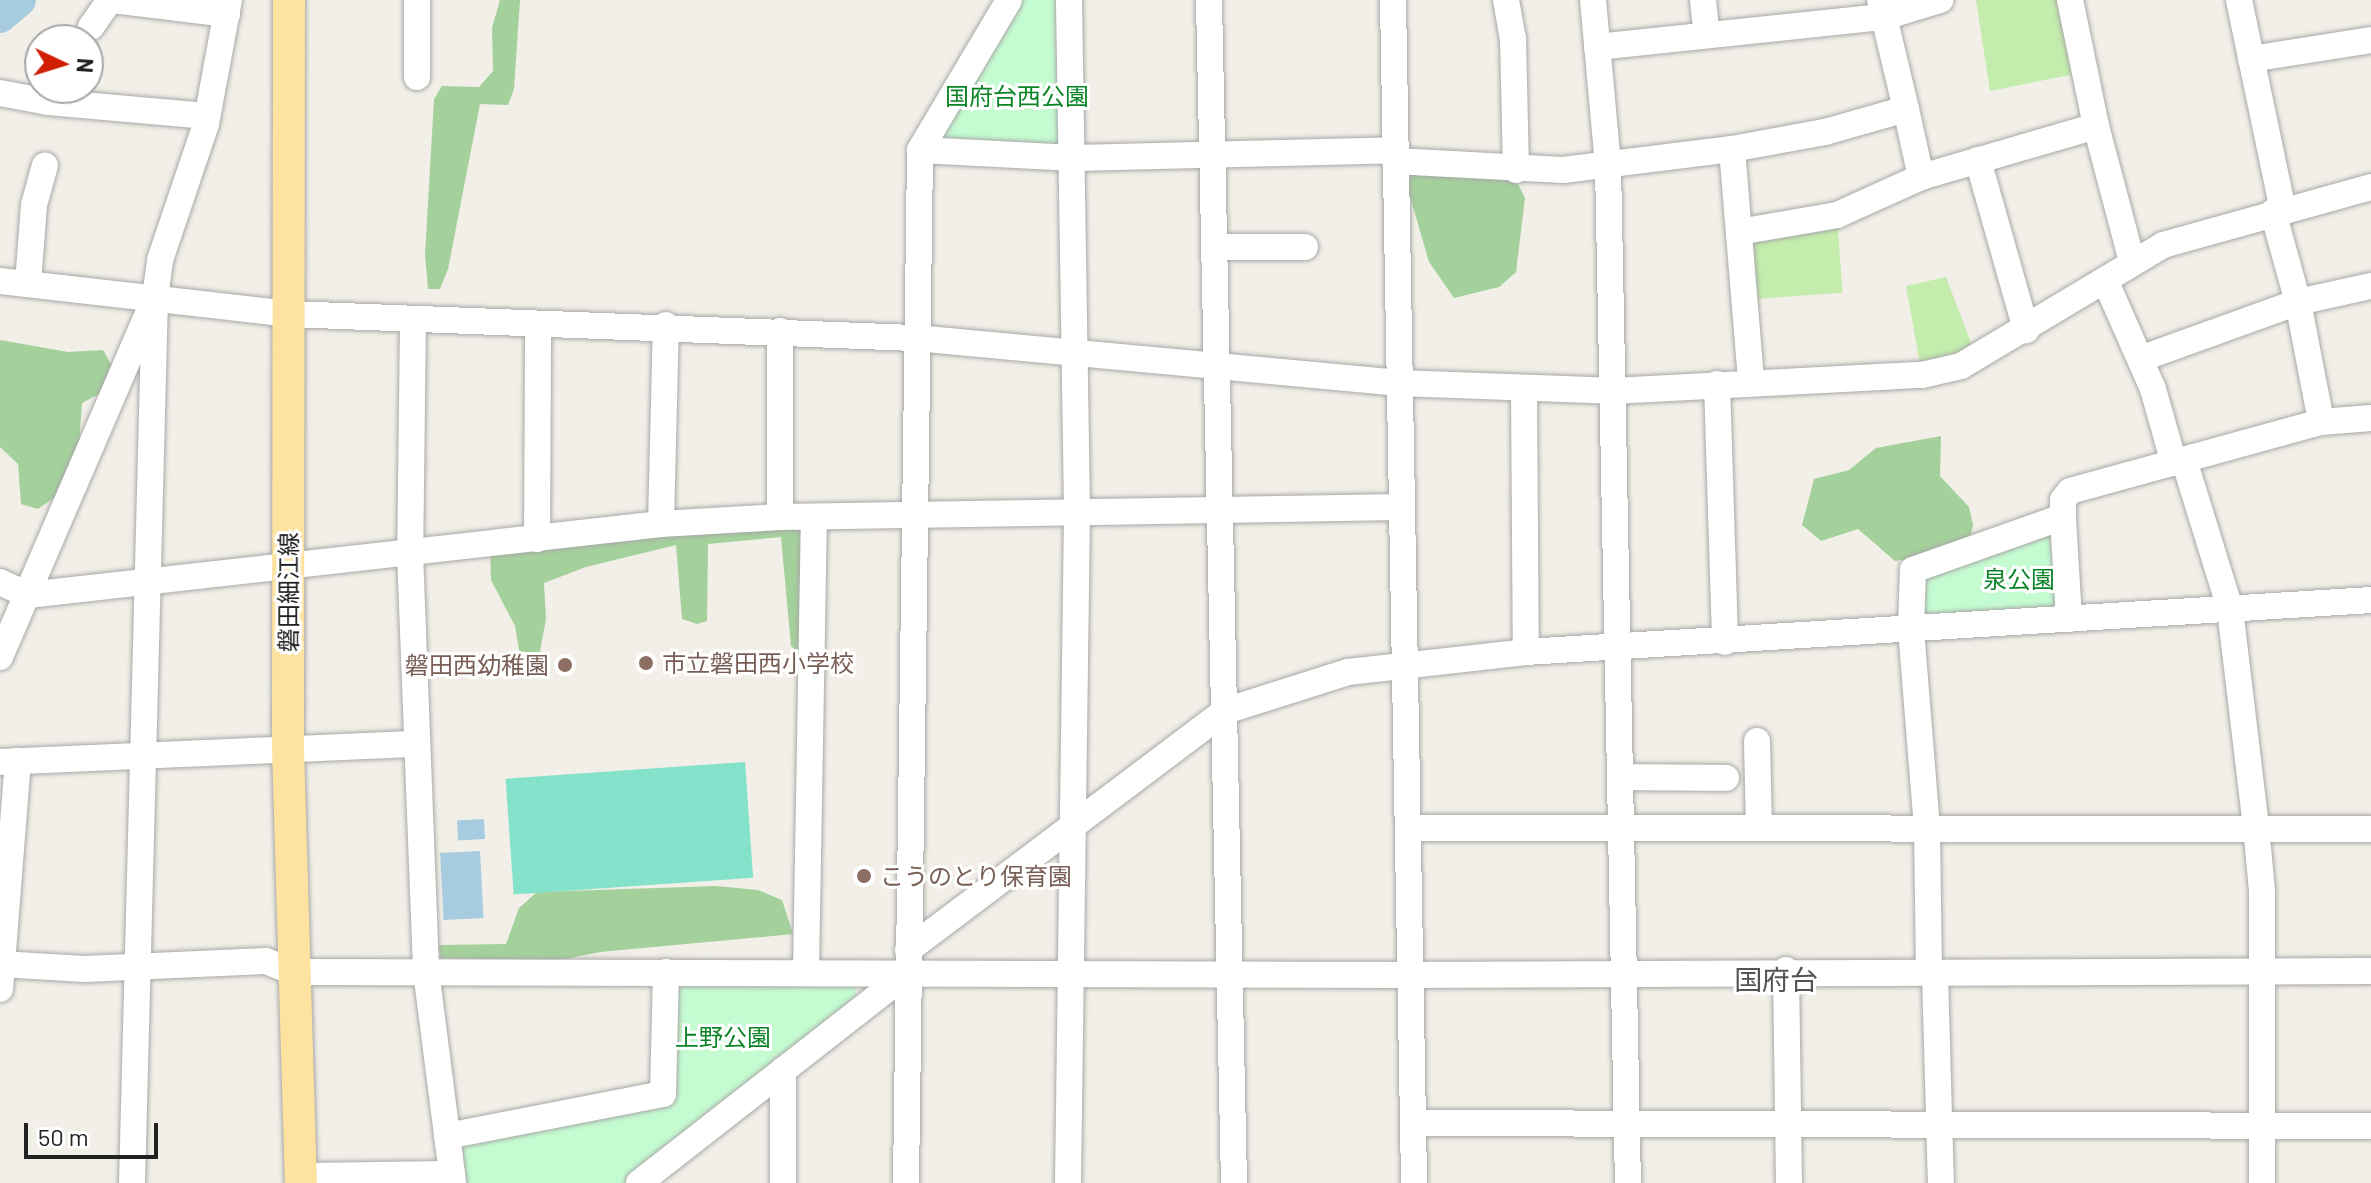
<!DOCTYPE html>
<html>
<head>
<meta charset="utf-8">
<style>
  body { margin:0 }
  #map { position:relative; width:2371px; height:1183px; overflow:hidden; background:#f1efe7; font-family:Barlow,"Noto Sans JP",sans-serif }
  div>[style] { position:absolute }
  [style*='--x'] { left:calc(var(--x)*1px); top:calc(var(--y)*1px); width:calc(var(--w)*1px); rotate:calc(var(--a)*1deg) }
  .grass>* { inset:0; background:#c3ecad; transform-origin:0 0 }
  .forest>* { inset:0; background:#a4d19b }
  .park>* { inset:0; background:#c5fbd0 }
  .pitch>* { inset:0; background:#84e1ca; transform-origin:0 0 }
  .water>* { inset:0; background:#a7cbdf; transform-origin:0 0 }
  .river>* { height:32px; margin:-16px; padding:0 16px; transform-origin:16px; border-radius:16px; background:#a7cbdf }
  .roads { filter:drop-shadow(0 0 2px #a8a8a8) drop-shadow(0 0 2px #a8a8a8) }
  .minor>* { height:26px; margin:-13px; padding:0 13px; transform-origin:13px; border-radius:13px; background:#fff }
  .major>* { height:32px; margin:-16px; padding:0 16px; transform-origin:16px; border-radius:16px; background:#fee2a0 }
  .dots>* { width:22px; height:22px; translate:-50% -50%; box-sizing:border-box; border:4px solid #fff; border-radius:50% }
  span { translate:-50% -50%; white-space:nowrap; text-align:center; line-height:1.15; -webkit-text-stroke:6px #fff; paint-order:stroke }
  .park-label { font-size:24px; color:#0a8425 }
  .street-label { font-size:24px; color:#212121 }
  .education-label { font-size:24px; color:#785e54 }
  .left { translate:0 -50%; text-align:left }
  .right { translate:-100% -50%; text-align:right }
  .quarter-label { font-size:28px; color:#545454 }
  .north { position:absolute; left:24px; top:24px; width:80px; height:80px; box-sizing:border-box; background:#fff; border:2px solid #a6a6a6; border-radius:50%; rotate:94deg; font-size:22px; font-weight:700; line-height:32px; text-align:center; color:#212121 }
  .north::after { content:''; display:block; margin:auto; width:28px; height:36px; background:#d11d00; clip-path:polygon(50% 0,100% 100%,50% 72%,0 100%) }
  .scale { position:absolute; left:24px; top:1123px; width:134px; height:36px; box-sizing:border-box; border:4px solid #212121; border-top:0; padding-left:10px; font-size:24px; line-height:28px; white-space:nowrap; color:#212121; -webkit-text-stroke:6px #fff; paint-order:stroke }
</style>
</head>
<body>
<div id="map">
  <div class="grass">
    <div style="clip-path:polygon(1976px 0,2070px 0,2085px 72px,1990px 91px)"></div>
    <div style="left:1837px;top:215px;width:78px;height:99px;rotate:86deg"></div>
    <div style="clip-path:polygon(1946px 277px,1977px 359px,1922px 375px,1906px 286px)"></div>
  </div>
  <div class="forest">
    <div style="clip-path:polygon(500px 0,520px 0,514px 89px,508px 105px,480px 104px,448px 269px,440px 289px,428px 289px,425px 255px,434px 99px,442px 86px,479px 87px,493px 71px,492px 28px)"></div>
    <div style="clip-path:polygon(1414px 163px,1516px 180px,1525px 198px,1516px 272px,1499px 287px,1454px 298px,1429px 262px,1407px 186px)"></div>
    <div style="clip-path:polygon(0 340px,68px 352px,103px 350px,112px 366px,99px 394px,82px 403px,78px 459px,58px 495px,38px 509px,21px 504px,18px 464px,0 447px)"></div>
    <div style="clip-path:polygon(1941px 436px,1940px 476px,1969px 507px,1973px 525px,1967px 551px,1895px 561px,1858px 529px,1821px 541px,1802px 525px,1814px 479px,1849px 470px,1876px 448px)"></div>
    <div style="clip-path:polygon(809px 522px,811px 662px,791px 646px,781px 537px,708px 544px,707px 621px,697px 624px,682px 619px,676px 545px,586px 567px,544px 583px,546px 619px,538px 662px,522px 667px,515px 626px,491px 580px,490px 544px)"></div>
    <div style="clip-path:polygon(716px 886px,758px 890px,782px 900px,793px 934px,600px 952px,555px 961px,441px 958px,438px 945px,506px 944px,519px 908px,537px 892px)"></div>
  </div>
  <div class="park">
    <div style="clip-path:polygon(1014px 0,1067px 0,1060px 151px,934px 147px)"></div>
    <div style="clip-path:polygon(2063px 517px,2069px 619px,1921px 628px,1913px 570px)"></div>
    <div style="clip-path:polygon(676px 980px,855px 986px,856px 998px,632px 1183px,461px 1183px,457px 1150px,464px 1139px,658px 1099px)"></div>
  </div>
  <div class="pitch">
    <div style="left:745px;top:762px;width:116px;height:240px;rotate:86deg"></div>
  </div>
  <div class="water">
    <div style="left:484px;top:819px;width:20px;height:27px;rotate:87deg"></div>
    <div style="left:480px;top:851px;width:67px;height:40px;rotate:87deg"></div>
  </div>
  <div class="river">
    <div style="--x:0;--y:17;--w:26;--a:-40"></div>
  </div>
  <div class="roads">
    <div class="minor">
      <div style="--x:113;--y:0;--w:115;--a:7"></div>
      <div style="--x:1209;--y:0;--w:1183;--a:88.79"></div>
      <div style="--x:1393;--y:0;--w:1183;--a:88.98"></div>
      <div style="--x:1506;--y:0;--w:39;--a:80"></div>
      <div style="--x:1513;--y:38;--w:132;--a:88.7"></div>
      <div style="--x:1593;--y:0;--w:165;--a:84.8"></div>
      <div style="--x:1608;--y:164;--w:1019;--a:88.88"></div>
      <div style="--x:1703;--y:0;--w:31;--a:84"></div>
      <div style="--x:2070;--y:0;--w:129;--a:78.3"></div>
      <div style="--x:2096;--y:126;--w:140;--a:75.1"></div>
      <div style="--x:2239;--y:0;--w:215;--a:78.2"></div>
      <div style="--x:91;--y:27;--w:33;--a:-55"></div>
      <div style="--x:1597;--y:47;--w:289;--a:-6"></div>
      <div style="--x:1884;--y:17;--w:17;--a:-103"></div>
      <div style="--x:2251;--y:59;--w:121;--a:-9"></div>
      <div style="--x:417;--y:77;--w:77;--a:-90"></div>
      <div style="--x:0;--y:93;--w:49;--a:10.6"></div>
      <div style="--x:48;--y:102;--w:160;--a:5"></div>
      <div style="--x:1906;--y:109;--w:70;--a:77.6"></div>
      <div style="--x:1732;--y:149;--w:234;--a:85.3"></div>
      <div style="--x:920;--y:150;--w:154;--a:3"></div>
      <div style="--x:1074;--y:158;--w:321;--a:-1.4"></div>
      <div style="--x:1978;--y:160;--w:177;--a:74.2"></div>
      <div style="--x:1395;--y:161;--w:168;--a:3.1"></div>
      <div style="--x:1563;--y:170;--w:170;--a:-7.1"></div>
      <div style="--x:1732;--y:149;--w:95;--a:-10.4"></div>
      <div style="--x:1825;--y:132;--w:84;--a:-15.9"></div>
      <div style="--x:1906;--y:109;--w:95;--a:-103.4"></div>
      <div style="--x:1884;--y:17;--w:59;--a:-16.9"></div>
      <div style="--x:2273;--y:212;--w:93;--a:74.5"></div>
      <div style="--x:2298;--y:302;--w:122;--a:79.1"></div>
      <div style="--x:1739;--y:232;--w:99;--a:-9.8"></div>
      <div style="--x:1837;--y:215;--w:92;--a:-24.3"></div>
      <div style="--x:1921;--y:177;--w:182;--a:-16.2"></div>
      <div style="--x:1214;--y:247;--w:91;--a:0"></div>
      <div style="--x:2105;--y:280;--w:119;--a:66.2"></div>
      <div style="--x:2153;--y:389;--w:77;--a:74.2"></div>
      <div style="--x:0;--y:281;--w:291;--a:6.5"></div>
      <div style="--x:289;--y:314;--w:626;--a:2.2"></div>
      <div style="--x:915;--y:338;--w:485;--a:5.3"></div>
      <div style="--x:1398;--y:383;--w:214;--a:2.1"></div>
      <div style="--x:1612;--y:391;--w:310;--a:-3"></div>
      <div style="--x:1922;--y:375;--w:40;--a:-13"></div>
      <div style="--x:1961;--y:366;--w:235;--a:-30.9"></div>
      <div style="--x:2163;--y:245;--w:216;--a:-15.6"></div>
      <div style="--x:28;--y:283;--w:78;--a:-85.6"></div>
      <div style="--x:34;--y:205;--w:41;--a:-74.6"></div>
      <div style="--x:413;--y:321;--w:232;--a:90.7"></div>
      <div style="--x:410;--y:553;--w:418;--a:87.8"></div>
      <div style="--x:426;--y:971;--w:214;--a:82.7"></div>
      <div style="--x:780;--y:331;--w:186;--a:90"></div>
      <div style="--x:2140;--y:359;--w:168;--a:-19.8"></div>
      <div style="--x:2298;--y:302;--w:75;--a:-12.4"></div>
      <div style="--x:1717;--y:384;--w:258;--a:88.2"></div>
      <div style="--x:1524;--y:391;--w:261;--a:89.6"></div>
      <div style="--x:2184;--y:460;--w:156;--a:72.8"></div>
      <div style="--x:2230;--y:609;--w:220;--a:83.2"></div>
      <div style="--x:2256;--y:827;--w:64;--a:84.6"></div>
      <div style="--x:2262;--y:891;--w:292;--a:90"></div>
      <div style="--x:661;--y:524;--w:199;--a:-88.6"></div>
      <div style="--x:537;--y:539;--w:215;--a:-89.7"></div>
      <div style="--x:0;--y:582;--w:31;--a:25"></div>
      <div style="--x:28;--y:595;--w:637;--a:-6.4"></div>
      <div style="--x:661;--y:524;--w:119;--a:-3.4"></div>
      <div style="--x:780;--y:517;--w:621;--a:-0.92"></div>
      <div style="--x:2069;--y:619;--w:102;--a:-93.4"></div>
      <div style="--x:2063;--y:517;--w:17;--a:-90"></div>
      <div style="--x:2063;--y:500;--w:11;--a:-52"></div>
      <div style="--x:2070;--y:491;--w:260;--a:-15.4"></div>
      <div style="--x:2321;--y:422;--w:50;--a:-4.6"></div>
      <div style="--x:0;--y:657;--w:384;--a:-66.7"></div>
      <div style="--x:1757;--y:741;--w:87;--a:88.7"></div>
      <div style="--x:0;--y:762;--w:416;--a:-2.5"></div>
      <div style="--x:1621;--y:777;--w:105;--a:0.5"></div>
      <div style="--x:1408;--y:828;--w:963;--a:0.06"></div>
      <div style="--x:908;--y:950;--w:397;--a:-37"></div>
      <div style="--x:1225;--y:711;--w:129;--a:-17.6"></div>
      <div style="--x:1348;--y:672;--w:179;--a:-6.4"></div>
      <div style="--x:1526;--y:652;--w:847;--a:-3.52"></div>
      <div style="--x:0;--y:964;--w:85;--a:3.4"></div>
      <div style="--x:85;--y:969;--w:181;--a:-2.5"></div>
      <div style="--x:266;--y:961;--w:29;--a:22"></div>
      <div style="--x:293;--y:972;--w:1116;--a:0.15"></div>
      <div style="--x:1409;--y:975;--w:962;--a:-0.24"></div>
      <div style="--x:1786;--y:970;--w:213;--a:89.2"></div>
      <div style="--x:806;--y:971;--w:453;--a:-89"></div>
      <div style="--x:1929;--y:973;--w:145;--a:-90.8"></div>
      <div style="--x:1927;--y:828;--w:200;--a:-94.6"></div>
      <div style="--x:1911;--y:629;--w:59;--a:-88.1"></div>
      <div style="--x:1913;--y:570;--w:159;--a:-19.5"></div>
      <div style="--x:1935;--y:973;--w:210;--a:88.4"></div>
      <div style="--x:0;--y:989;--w:229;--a:-85.5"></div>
      <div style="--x:1413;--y:1123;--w:958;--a:0.18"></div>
      <div style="--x:447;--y:1136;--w:220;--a:-11"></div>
      <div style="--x:663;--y:1094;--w:122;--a:-88.6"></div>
      <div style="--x:301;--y:1176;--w:151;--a:-0.8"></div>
      <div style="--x:132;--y:1183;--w:886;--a:-88.51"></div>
      <div style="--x:155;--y:297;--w:37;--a:-82"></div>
      <div style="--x:160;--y:260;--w:144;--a:-71.3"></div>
      <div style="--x:206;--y:124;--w:126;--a:-79.5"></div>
      <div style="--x:639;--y:1183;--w:343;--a:-38"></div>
      <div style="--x:783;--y:1183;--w:113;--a:-90"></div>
      <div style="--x:906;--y:1183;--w:1033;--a:-89.22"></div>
      <div style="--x:920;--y:150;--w:174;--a:-59.3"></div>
      <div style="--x:1068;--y:1183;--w:674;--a:-89.23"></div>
      <div style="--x:1077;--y:509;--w:509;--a:-90.9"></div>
    </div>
    <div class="major">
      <div style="--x:289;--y:0;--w:748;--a:90.08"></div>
      <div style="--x:288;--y:748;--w:435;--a:88.3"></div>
    </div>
  </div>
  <div class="dots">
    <div style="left:646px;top:663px;background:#8d6e63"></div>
    <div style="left:565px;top:665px;background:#8d6e63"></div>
    <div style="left:864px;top:876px;background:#8d6e63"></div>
  </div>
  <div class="park-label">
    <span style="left:1017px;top:96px">国府台西公園</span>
    <span style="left:2019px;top:579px">泉公園</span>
    <span style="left:723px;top:1037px">上野公園</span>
  </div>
  <div class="street-label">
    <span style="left:288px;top:592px;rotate:-90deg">磐田細江線</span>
  </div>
  <div class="education-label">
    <span class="left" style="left:662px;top:663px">市立磐田西小学校</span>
    <span class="right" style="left:549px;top:665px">磐田西幼稚園</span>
    <span class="left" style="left:880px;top:876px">こうのとり保育園</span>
  </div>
  <div class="quarter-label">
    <span style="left:1776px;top:979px">国府台</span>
  </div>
  <div class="north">N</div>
  <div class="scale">50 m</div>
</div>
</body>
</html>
